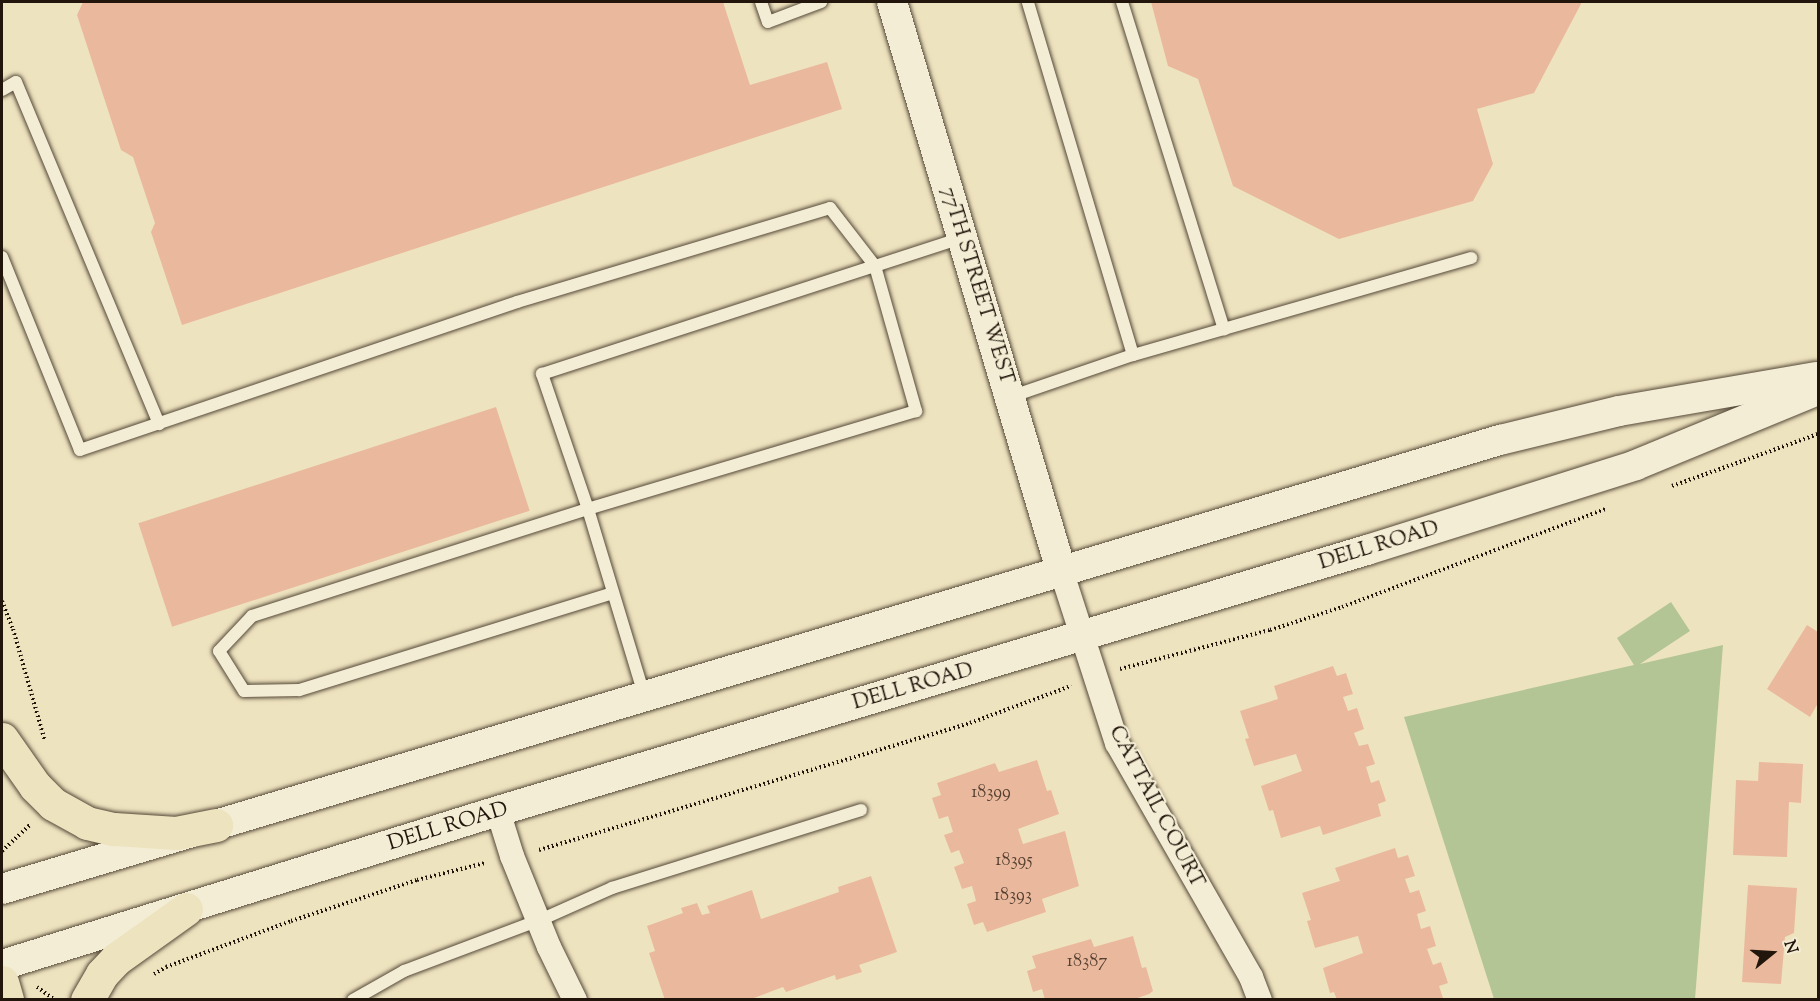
<!DOCTYPE html>
<html>
<head>
<meta charset="utf-8">
<style>
  body { margin:0 }
  #map { position:relative; width:1820px; height:1001px; overflow:hidden; background:#eee3bf; font-family:"Sorts Mill Goudy",serif }
  div>[style] { position:absolute }
  [style*='--x'] { left:calc(var(--x)*1px); top:calc(var(--y)*1px); width:calc(var(--w)*1px); rotate:calc(var(--a)*1deg) }
  .green>* { inset:0; background:#b4c595 }
  .building>* { inset:0; background:#eab99d; transform-origin:0 0 }
  .path>* { height:4px; margin-top:-2px; transform-origin:0; background:repeating-linear-gradient(90deg,#22160c 0 1.5px,transparent 0 4.5px) }
  .roads { filter:drop-shadow(0 0 2px #554939) drop-shadow(0 0 2px #554939) }
  .service>* { height:12px; margin:-6px; padding:0 6px; transform-origin:6px; border-radius:6px; background:#f4edd5 }
  .minor>* { height:24px; margin:-12px; padding:0 12px; transform-origin:12px; border-radius:12px; background:#f4edd5 }
  .tertiary>* { height:30px; margin:-15px; padding:0 15px; transform-origin:15px; border-radius:15px; background:#f4edd5 }
  .primary>* { height:33px; margin:-16.5px; padding:0 16.5px; transform-origin:16.5px; border-radius:16.5px; background:#eee3bf }
  span { translate:-50% -50%; white-space:nowrap; text-align:center; line-height:1.15; -webkit-text-stroke:4.5px #f4edd5; paint-order:stroke }
  .number-label { font-size:18px; color:#543f30 }
  .number-label span { -webkit-text-stroke-width:0 }
  .street-label { font-size:21px; color:#22160c }
  .frame { position:absolute; inset:0; border:3px solid #22160c; pointer-events:none }
  .north { position:absolute; left:1742px; top:923px; width:60px; height:60px; -webkit-text-stroke:4px #f4edd5; paint-order:stroke; rotate:72deg; font-size:16px; font-weight:700; line-height:24px; text-align:center; color:#22160c }
  .north::after { content:''; display:block; margin:auto; width:21px; height:27px; background:#22160c; clip-path:polygon(50% 0,100% 100%,50% 72%,0 100%) }
</style>
</head>
<body>
<div id="map">
  <div class="green">
    <div style="clip-path:polygon(1671px 602px,1690px 631px,1640px 664px,1723px 645px,1695px 999px,1494px 999px,1404px 717px,1634px 665px,1617px 638px)"></div>
  </div>
  <div class="building">
    <div style="clip-path:polygon(83px 2px,723px 2px,750px 85px,827px 62px,842px 109px,182px 325px,151px 232px,155px 223px,133px 157px,121px 150px,77px 15px)"></div>
    <div style="clip-path:polygon(1151px 2px,1582px 2px,1534px 93px,1477px 109px,1493px 164px,1473px 201px,1339px 239px,1233px 186px,1198px 79px,1168px 66px)"></div>
    <div style="left:496px;top:407px;width:109px;height:376px;rotate:72deg"></div>
    <div style="clip-path:polygon(1807px 625px,1818px 632px,1818px 703px,1810px 717px,1767px 689px)"></div>
    <div style="clip-path:polygon(1333px 666px,1337px 676px,1346px 673px,1353px 694px,1343px 697px,1348px 711px,1357px 708px,1364px 729px,1354px 733px,1359px 746px,1368px 744px,1375px 764px,1366px 767px,1371px 783px,1379px 780px,1386px 801px,1378px 804px,1381px 816px,1323px 835px,1320px 826px,1281px 838px,1273px 810px,1269px 811px,1261px 786px,1302px 771px,1296px 754px,1254px 766px,1245px 739px,1249px 738px,1240px 711px,1278px 699px,1274px 686px)"></div>
    <div style="clip-path:polygon(1037px 760px,1047px 791px,1051px 790px,1059px 814px,1018px 829px,1023px 844px,1065px 831px,1079px 886px,1042px 899px,1046px 912px,987px 932px,983px 922px,974px 925px,967px 904px,976px 901px,972px 886px,962px 889px,954px 867px,964px 863px,959px 850px,951px 853px,944px 835px,953px 832px,948px 816px,939px 819px,932px 798px,941px 795px,937px 783px,995px 763px,999px 772px)"></div>
    <div style="clip-path:polygon(1759px 762px,1803px 764px,1801px 803px,1789px 802px,1787px 857px,1733px 855px,1736px 780px,1758px 781px)"></div>
    <div style="clip-path:polygon(1395px 848px,1398px 858px,1408px 855px,1415px 876px,1405px 879px,1410px 893px,1419px 890px,1426px 911px,1417px 914px,1421px 929px,1430px 926px,1436px 946px,1427px 949px,1433px 965px,1441px 962px,1448px 983px,1439px 986px,1443px 998px,1337px 1000px,1334px 992px,1330px 993px,1323px 968px,1363px 953px,1358px 936px,1315px 948px,1307px 921px,1311px 920px,1302px 893px,1340px 881px,1335px 868px)"></div>
    <div style="clip-path:polygon(871px 876px,897px 952px,859px 965px,862px 972px,836px 980px,835px 975px,786px 992px,783px 987px,749px 1000px,665px 1000px,649px 953px,655px 951px,647px 926px,683px 913px,681px 908px,697px 903px,702px 915px,710px 913px,707px 906px,752px 890px,761px 919px,839px 892px,838px 887px)"></div>
    <div style="clip-path:polygon(1748px 885px,1797px 888px,1794px 933px,1785px 937px,1781px 984px,1742px 982px)"></div>
    <div style="clip-path:polygon(1133px 936px,1142px 968px,1146px 967px,1153px 991px,1149px 994px,1132px 1000px,1045px 1000px,1042px 989px,1033px 992px,1027px 971px,1036px 968px,1032px 956px,1091px 939px,1094px 947px)"></div>
  </div>
  <div class="path">
    <div style="--x:1672;--y:486;--w:155;--a:-19.6"></div>
    <div style="--x:2;--y:601;--w:30;--a:69"></div>
    <div style="--x:13;--y:629;--w:116;--a:74.1"></div>
    <div style="--x:1120;--y:669;--w:155;--a:-14.6"></div>
    <div style="--x:1270;--y:630;--w:76;--a:-17.7"></div>
    <div style="--x:1342;--y:607;--w:282;--a:-20.4"></div>
    <div style="--x:539;--y:850;--w:449;--a:-16.4"></div>
    <div style="--x:970;--y:723;--w:108;--a:-20.1"></div>
    <div style="--x:2;--y:851;--w:38;--a:-43"></div>
    <div style="--x:154;--y:974;--w:14;--a:-30"></div>
    <div style="--x:166;--y:967;--w:133;--a:-20.2"></div>
    <div style="--x:291;--y:921;--w:133;--a:-18"></div>
    <div style="--x:417;--y:880;--w:70;--a:-14"></div>
    <div style="--x:37;--y:987;--w:22;--a:36"></div>
  </div>
  <div class="roads">
    <div class="service">
      <div style="--x:761;--y:2;--w:21;--a:71"></div>
      <div style="--x:768;--y:22;--w:57;--a:-20.7"></div>
      <div style="--x:1122;--y:2;--w:343;--a:72.7"></div>
      <div style="--x:2;--y:90;--w:16;--a:-30"></div>
      <div style="--x:16;--y:82;--w:371;--a:67.3"></div>
      <div style="--x:2;--y:257;--w:208;--a:68"></div>
      <div style="--x:80;--y:450;--w:461;--a:-18.7"></div>
      <div style="--x:517;--y:302;--w:327;--a:-16.7"></div>
      <div style="--x:830;--y:208;--w:73;--a:52.2"></div>
      <div style="--x:875;--y:266;--w:151;--a:74.2"></div>
      <div style="--x:916;--y:411;--w:342;--a:163.4"></div>
      <div style="--x:588;--y:509;--w:143;--a:-108.8"></div>
      <div style="--x:542;--y:374;--w:350;--a:-18"></div>
      <div style="--x:875;--y:266;--w:90;--a:-18"></div>
      <div style="--x:1133;--y:355;--w:352;--a:-16"></div>
      <div style="--x:1010;--y:397;--w:130;--a:-18.9"></div>
      <div style="--x:1133;--y:355;--w:368;--a:-106.6"></div>
      <div style="--x:613;--y:593;--w:329;--a:162.8"></div>
      <div style="--x:299;--y:690;--w:55;--a:179"></div>
      <div style="--x:244;--y:691;--w:47;--a:-122"></div>
      <div style="--x:219;--y:651;--w:48;--a:-46.7"></div>
      <div style="--x:252;--y:616;--w:353;--a:-17.7"></div>
      <div style="--x:588;--y:509;--w:194;--a:73.2"></div>
      <div style="--x:353;--y:1000;--w:59;--a:-29.6"></div>
      <div style="--x:404;--y:971;--w:145;--a:-20.6"></div>
      <div style="--x:540;--y:920;--w:79;--a:-24"></div>
      <div style="--x:612;--y:888;--w:261;--a:-17.4"></div>
    </div>
    <div class="minor">
      <div style="--x:1061;--y:570;--w:182;--a:72.1"></div>
      <div style="--x:1117;--y:743;--w:270;--a:60.2"></div>
      <div style="--x:1251;--y:977;--w:25;--a:69"></div>
      <div style="--x:498;--y:811;--w:47;--a:72.7"></div>
      <div style="--x:512;--y:856;--w:98;--a:67.9"></div>
      <div style="--x:549;--y:947;--w:59;--a:63.9"></div>
    </div>
    <div class="tertiary">
      <div style="--x:892;--y:2;--w:593;--a:73.43"></div>
      <div style="--x:2;--y:889;--w:1564;--a:-16.69"></div>
      <div style="--x:1500;--y:440;--w:122;--a:-13.7"></div>
      <div style="--x:1619;--y:411;--w:200;--a:-9.8"></div>
      <div style="--x:2;--y:965;--w:519;--a:-17.25"></div>
      <div style="--x:498;--y:811;--w:907;--a:-16.72"></div>
      <div style="--x:1367;--y:550;--w:282;--a:-17.5"></div>
      <div style="--x:1636;--y:465;--w:197;--a:-22.4"></div>
    </div>
    <div class="primary">
      <div style="--x:2;--y:739;--w:57;--a:54.9"></div>
      <div style="--x:35;--y:786;--w:25;--a:45"></div>
      <div style="--x:53;--y:804;--w:39;--a:29"></div>
      <div style="--x:87;--y:823;--w:28;--a:13"></div>
      <div style="--x:114;--y:829;--w:62;--a:3.7"></div>
      <div style="--x:176;--y:833;--w:41;--a:-11.3"></div>
      <div style="--x:2;--y:982;--w:19;--a:74"></div>
      <div style="--x:87;--y:1000;--w:30;--a:-60"></div>
      <div style="--x:102;--y:974;--w:21;--a:-47"></div>
      <div style="--x:116;--y:959;--w:86;--a:-35.5"></div>
    </div>
  </div>
  <div class="number-label">
    <span style="left:991px;top:793px">18399</span>
    <span style="left:1014px;top:861px">18395</span>
    <span style="left:1013px;top:896px">18393</span>
    <span style="left:1087px;top:962px">18387</span>
  </div>
  <div class="street-label">
    <span style="left:977px;top:286px;rotate:73deg">77TH STREET WEST</span>
    <span style="left:1379px;top:546px;rotate:-17deg">DELL ROAD</span>
    <span style="left:913px;top:687px;rotate:-16deg">DELL ROAD</span>
    <span style="left:1156px;top:807px;rotate:62deg">CATTAIL COURT</span>
    <span style="left:448px;top:827px;rotate:-17deg">DELL ROAD</span>
  </div>
  <div class="frame"></div>
  <div class="north">N</div>
</div>
</body>
</html>
